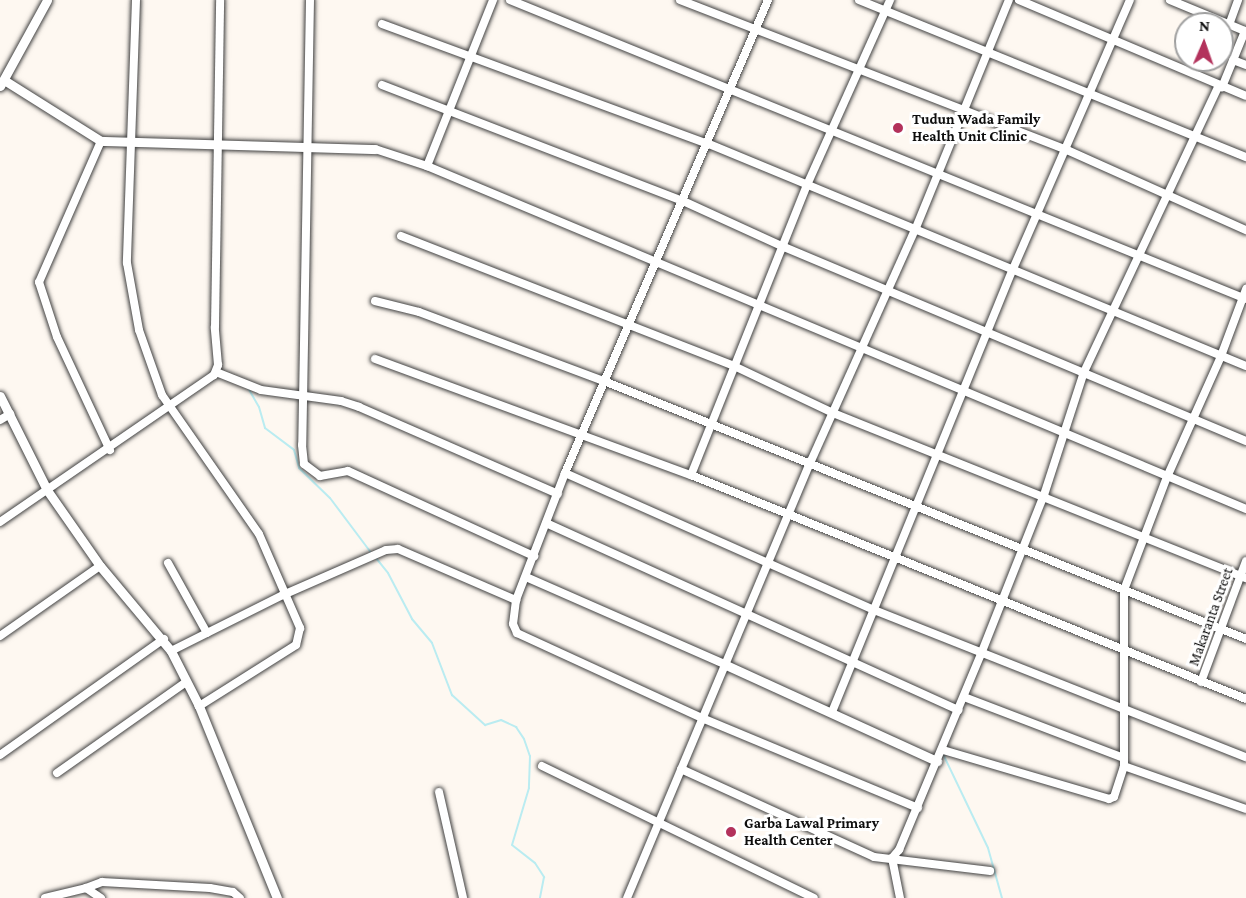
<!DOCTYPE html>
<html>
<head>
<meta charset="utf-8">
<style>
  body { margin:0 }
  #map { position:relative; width:1246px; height:898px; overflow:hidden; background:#fef8f1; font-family:"Crimson Pro",serif }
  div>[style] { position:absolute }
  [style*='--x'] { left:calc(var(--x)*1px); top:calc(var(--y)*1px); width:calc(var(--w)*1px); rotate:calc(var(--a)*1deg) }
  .stream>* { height:2px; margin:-1px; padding:0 1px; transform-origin:1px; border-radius:1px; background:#baecf1 }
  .roads { filter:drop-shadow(0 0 2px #414141) drop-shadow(0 0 2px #414141) }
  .minor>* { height:8px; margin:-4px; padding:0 4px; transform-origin:4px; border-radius:4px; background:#fff }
  .tertiary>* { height:9px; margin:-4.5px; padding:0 4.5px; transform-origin:4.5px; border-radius:4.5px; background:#fff }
  .dots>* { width:16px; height:16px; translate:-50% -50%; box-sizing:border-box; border:3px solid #fff; border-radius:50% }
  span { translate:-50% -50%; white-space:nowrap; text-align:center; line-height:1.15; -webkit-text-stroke:6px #fff; paint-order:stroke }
  .poi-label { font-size:15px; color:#0e0e0e; font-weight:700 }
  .left { translate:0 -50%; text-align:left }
  .street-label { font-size:15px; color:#0e0e0e }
  .north { position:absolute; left:1174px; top:12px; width:60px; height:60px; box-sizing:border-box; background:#fff; border:2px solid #9f9f9f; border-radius:50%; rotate:2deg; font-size:16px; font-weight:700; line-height:24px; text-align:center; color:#0e0e0e }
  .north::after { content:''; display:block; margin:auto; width:21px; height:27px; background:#b3325c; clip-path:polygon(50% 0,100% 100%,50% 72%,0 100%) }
</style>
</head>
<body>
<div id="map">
  <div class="stream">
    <div style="--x:248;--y:388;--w:22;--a:60"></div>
    <div style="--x:259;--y:407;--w:22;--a:74"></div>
    <div style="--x:265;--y:428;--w:36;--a:37"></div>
    <div style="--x:294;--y:450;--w:19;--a:74"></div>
    <div style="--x:299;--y:468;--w:43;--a:44.1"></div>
    <div style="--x:330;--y:498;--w:70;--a:53.1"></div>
    <div style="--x:376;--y:558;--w:19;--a:51"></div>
    <div style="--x:388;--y:573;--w:52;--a:62.4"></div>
    <div style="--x:412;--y:619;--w:31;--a:50"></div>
    <div style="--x:432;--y:643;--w:56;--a:69"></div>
    <div style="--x:452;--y:695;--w:45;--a:42.3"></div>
    <div style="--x:485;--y:725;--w:17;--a:-17"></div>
    <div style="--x:501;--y:720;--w:17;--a:25"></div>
    <div style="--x:516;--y:727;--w:14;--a:56"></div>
    <div style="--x:524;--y:739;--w:18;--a:71"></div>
    <div style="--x:530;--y:756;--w:32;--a:92"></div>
    <div style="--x:529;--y:788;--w:59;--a:106.6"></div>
    <div style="--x:512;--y:845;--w:29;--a:38"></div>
    <div style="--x:535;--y:863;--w:17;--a:57"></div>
    <div style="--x:544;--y:877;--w:21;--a:101"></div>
    <div style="--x:943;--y:754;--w:104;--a:64.4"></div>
    <div style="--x:988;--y:848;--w:52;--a:74.4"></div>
  </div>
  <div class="roads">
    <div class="minor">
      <div style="--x:136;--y:0;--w:263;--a:92"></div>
      <div style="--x:127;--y:263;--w:68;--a:79.8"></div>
      <div style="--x:139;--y:330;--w:69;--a:70.5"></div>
      <div style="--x:162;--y:395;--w:169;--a:55.1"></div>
      <div style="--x:259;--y:534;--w:103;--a:66.4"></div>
      <div style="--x:300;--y:628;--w:17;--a:103"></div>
      <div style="--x:296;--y:645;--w:115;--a:147.8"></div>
      <div style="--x:310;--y:0;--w:445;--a:91"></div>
      <div style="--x:302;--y:445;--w:19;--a:84"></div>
      <div style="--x:304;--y:464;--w:20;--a:37"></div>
      <div style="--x:320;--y:476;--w:28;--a:-10"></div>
      <div style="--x:348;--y:471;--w:205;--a:24.6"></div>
      <div style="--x:510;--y:0;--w:794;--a:22.11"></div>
      <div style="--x:680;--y:0;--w:415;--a:21.2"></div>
      <div style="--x:1067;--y:150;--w:196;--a:24.1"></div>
      <div style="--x:768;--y:0;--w:515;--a:113.23"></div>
      <div style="--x:565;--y:473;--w:136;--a:111.1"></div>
      <div style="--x:516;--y:600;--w:24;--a:97"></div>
      <div style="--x:513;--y:624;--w:10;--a:66"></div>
      <div style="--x:517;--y:633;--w:204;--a:24.7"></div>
      <div style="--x:702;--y:718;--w:234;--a:22.6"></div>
      <div style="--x:859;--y:0;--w:418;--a:22.1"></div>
      <div style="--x:1019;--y:0;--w:246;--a:22.9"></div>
      <div style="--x:1170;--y:0;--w:81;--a:22.5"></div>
      <div style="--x:1245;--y:31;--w:61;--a:112.3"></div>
      <div style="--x:382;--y:24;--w:348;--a:20.2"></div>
      <div style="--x:709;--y:144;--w:581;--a:22.46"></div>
      <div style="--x:1229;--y:25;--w:27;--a:-70"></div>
      <div style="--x:1233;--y:60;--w:14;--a:21"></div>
      <div style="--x:382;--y:85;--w:323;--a:21.1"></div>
      <div style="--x:683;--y:201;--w:111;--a:24.5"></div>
      <div style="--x:784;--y:247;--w:501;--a:22.78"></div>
      <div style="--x:101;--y:141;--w:154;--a:113.7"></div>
      <div style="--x:39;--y:282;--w:58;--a:71.9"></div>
      <div style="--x:57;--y:337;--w:125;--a:64.9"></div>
      <div style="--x:375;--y:149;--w:55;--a:18.1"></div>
      <div style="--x:427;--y:166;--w:888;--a:22.72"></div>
      <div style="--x:427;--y:166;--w:179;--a:-68.3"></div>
      <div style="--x:401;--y:236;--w:357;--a:21.3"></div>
      <div style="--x:734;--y:366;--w:110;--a:25.4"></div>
      <div style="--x:833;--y:413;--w:445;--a:21.8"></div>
      <div style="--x:375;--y:301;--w:45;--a:14"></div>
      <div style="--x:419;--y:312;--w:197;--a:20.5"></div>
      <div style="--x:604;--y:381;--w:692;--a:21.89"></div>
      <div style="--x:375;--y:359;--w:337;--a:20.2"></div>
      <div style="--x:691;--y:475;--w:598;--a:21.98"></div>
      <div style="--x:216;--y:372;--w:48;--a:21.8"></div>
      <div style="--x:261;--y:390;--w:81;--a:7.8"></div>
      <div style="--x:341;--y:401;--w:19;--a:18"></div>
      <div style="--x:359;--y:407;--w:217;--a:23.6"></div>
      <div style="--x:0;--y:420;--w:12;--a:-31"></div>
      <div style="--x:565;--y:473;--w:338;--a:23.9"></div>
      <div style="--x:874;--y:610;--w:400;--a:21.6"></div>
      <div style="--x:691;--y:475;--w:312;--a:-68.2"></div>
      <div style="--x:807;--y:185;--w:203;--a:-65.8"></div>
      <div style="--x:0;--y:522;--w:260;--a:-34.5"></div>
      <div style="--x:214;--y:375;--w:11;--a:-68"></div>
      <div style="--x:218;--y:365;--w:38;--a:-95"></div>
      <div style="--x:215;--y:327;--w:327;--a:-89.1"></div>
      <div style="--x:546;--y:523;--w:453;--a:24.4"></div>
      <div style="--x:168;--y:563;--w:80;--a:60.9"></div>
      <div style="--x:526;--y:577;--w:219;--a:23.7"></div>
      <div style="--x:0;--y:636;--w:122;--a:-35"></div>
      <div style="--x:171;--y:651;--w:125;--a:-26.6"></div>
      <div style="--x:283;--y:595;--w:112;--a:-23.6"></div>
      <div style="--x:386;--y:550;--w:12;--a:-5"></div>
      <div style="--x:398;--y:549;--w:129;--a:23.4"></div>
      <div style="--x:1201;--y:682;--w:129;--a:-69.6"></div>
      <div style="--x:964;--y:697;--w:171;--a:20.9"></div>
      <div style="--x:832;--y:712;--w:479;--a:-67.8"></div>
      <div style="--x:1013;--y:269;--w:293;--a:-66.5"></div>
      <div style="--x:943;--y:750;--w:173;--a:16.4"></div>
      <div style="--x:1109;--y:799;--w:5;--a:-22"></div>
      <div style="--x:1114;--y:797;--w:33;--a:-72"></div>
      <div style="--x:1124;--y:766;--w:176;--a:-90"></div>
      <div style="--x:1124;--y:590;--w:121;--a:-69.2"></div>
      <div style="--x:1167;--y:477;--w:133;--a:-65.9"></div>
      <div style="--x:1221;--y:356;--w:72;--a:-69.5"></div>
      <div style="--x:0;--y:755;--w:201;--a:-35.3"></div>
      <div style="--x:542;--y:766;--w:302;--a:25.9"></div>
      <div style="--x:1124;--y:766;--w:129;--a:19.4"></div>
      <div style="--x:681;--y:769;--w:212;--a:24.5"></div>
      <div style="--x:874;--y:857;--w:117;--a:6.9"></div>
      <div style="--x:57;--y:773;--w:158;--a:-35.2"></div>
      <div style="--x:439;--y:792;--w:109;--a:77.2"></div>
      <div style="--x:892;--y:858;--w:11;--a:-49"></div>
      <div style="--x:899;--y:850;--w:212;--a:-67.3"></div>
      <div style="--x:981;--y:654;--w:171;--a:-68.4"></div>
      <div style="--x:1044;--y:495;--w:129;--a:-72"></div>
      <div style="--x:1084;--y:372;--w:317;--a:-64.8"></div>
      <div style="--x:892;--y:858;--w:41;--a:78.7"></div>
      <div style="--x:86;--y:888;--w:17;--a:-21"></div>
      <div style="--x:102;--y:882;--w:108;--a:3.2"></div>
      <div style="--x:210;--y:888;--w:23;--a:10"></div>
      <div style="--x:233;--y:892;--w:9;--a:41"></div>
      <div style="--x:45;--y:898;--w:42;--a:-13.7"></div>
      <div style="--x:86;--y:888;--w:18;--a:34"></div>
      <div style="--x:627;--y:898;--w:474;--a:-67.2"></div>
      <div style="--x:811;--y:461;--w:253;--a:-65.8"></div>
      <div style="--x:915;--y:230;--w:248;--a:-67.8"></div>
    </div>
    <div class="tertiary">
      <div style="--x:4;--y:80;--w:115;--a:32.2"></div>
      <div style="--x:101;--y:141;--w:274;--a:1.7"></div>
      <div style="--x:0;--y:86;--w:98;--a:-61.3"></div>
      <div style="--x:0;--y:396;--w:105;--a:63.4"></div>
      <div style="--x:47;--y:490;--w:93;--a:55.1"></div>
      <div style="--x:100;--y:566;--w:111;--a:50.1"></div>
      <div style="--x:171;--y:651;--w:62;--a:63"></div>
      <div style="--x:199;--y:706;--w:207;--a:67.9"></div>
      <div style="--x:726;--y:665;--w:232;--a:24.5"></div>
    </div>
  </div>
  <div class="dots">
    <div style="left:898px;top:128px;background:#b3325c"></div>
    <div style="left:731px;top:832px;background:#b3325c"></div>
  </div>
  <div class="poi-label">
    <span class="left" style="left:912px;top:128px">Tudun Wada Family<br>Health Unit Clinic</span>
    <span class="left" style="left:744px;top:832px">Garba Lawal Primary<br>Health Center</span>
  </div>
  <div class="street-label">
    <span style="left:1211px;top:617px;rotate:-70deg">Makaranta Street</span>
  </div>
  <div class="north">N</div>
</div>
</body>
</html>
